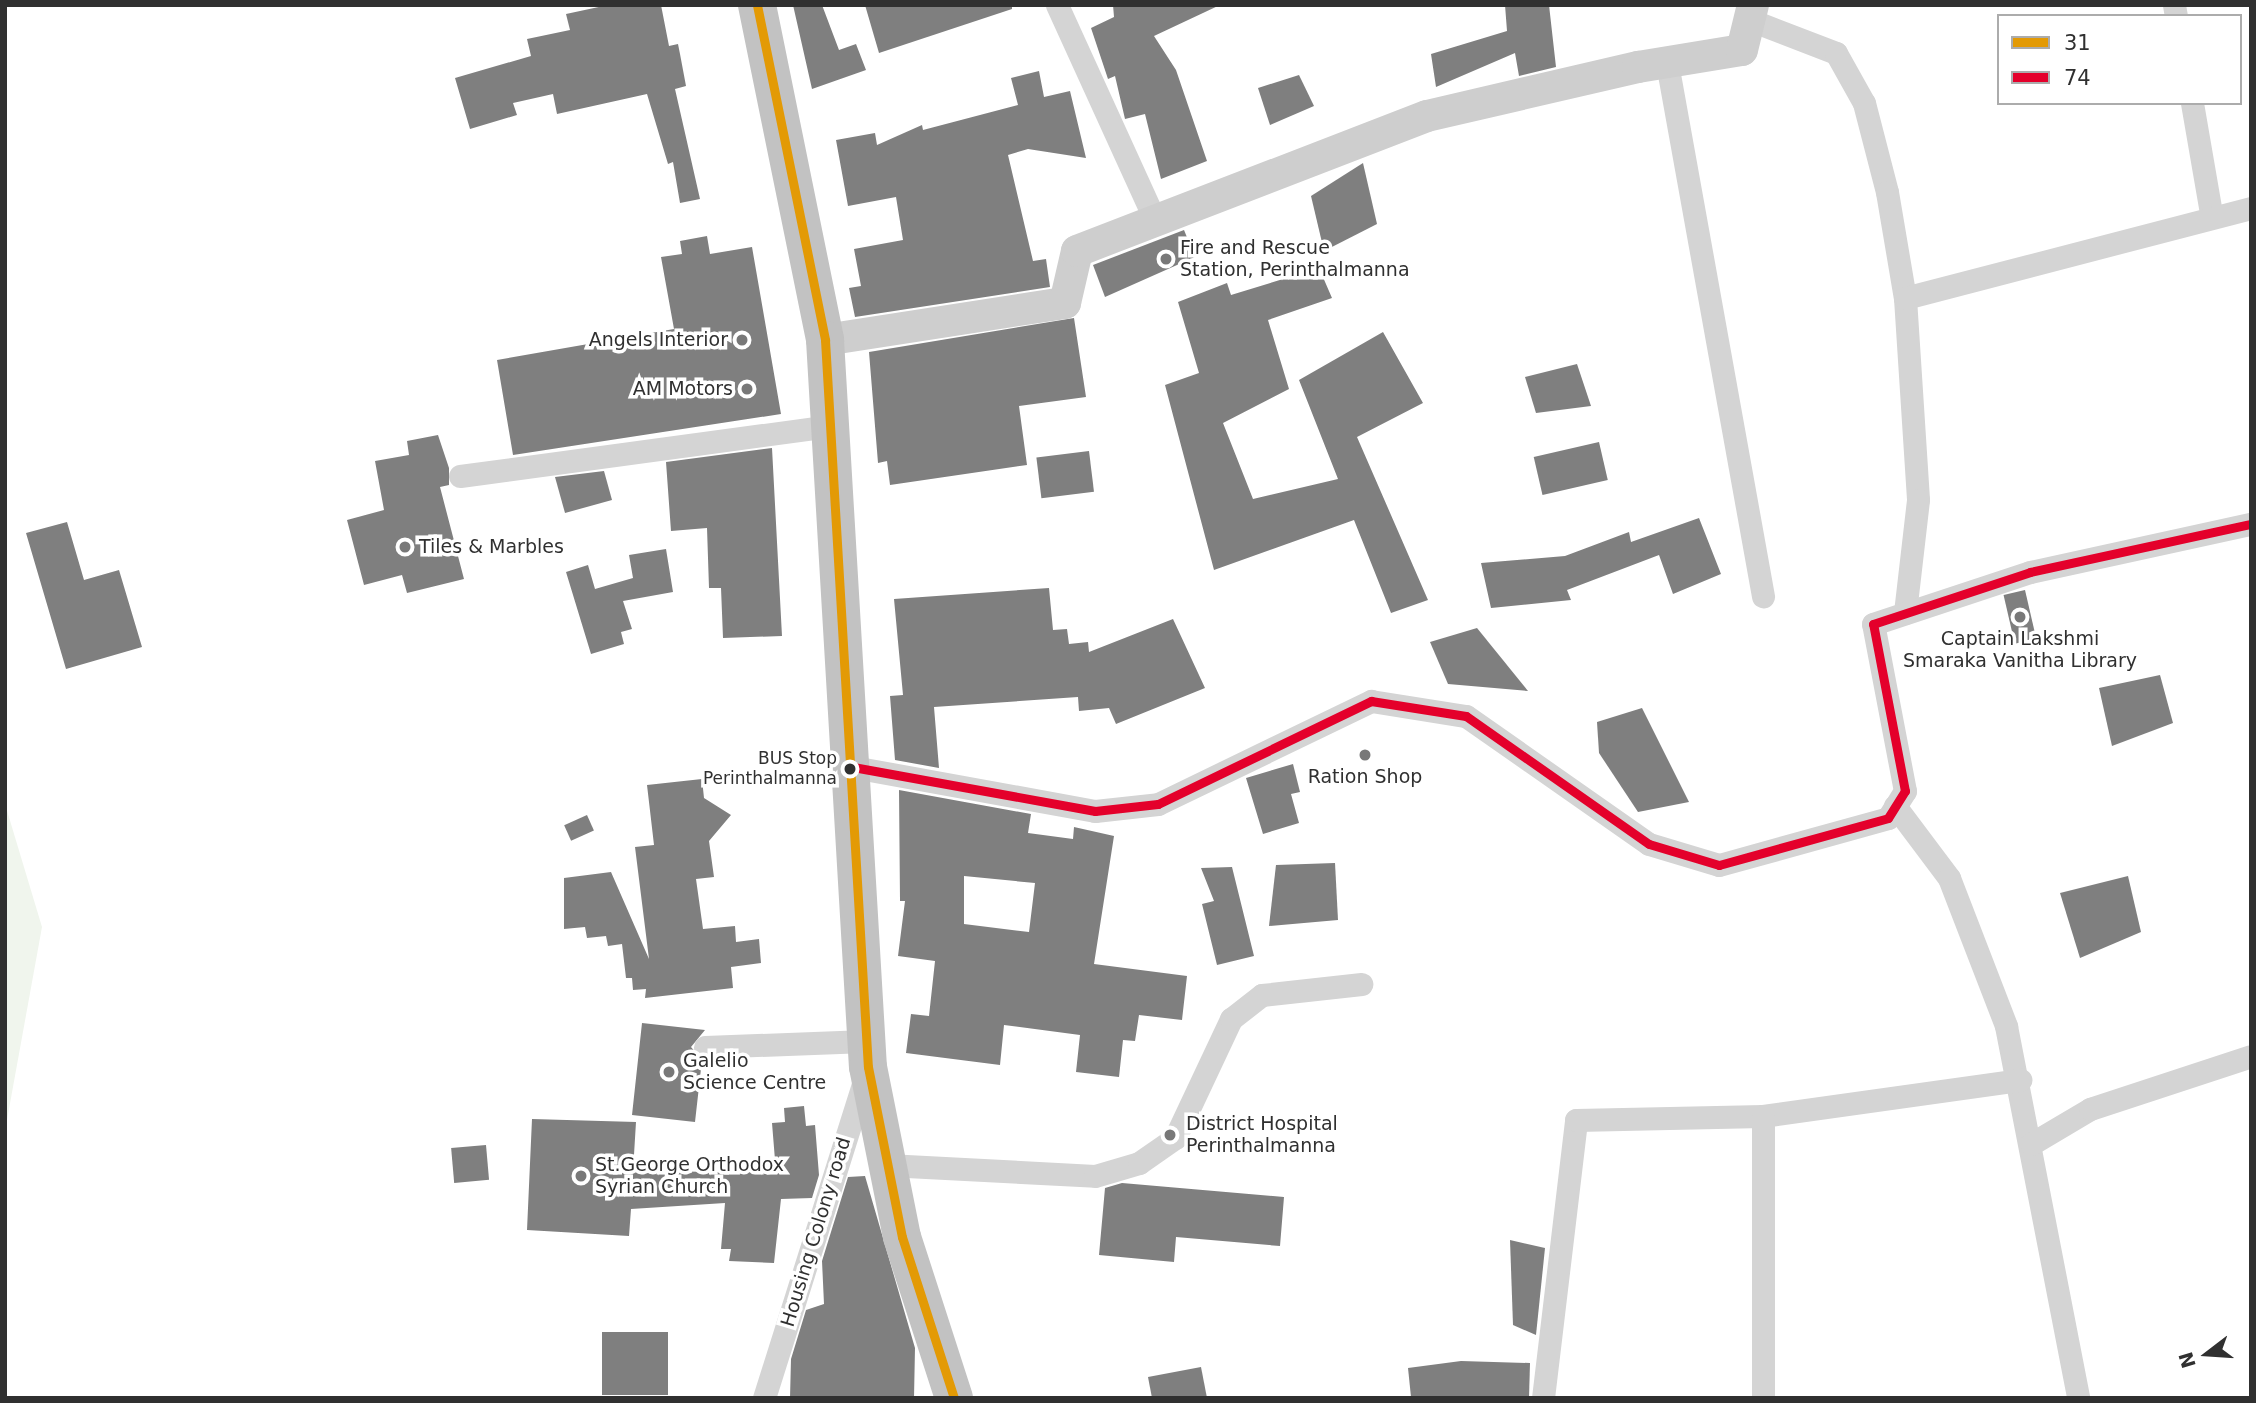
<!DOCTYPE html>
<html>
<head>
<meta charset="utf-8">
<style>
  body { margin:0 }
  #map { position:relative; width:2256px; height:1403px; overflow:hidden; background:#fff; font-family:"DejaVu Sans",sans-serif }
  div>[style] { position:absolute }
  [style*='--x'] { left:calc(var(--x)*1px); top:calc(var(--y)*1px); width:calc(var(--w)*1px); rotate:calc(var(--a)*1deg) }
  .green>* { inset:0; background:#f0f5ed }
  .building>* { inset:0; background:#7f7f7f; transform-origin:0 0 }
  .street>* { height:23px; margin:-11.5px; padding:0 11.5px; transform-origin:11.5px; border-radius:11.5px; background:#d4d4d4 }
  .secondary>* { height:32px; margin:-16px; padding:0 16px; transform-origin:16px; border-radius:16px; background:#cecece }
  .highway>* { height:38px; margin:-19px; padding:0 19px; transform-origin:19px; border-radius:19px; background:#c2c2c2 }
  .bus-1>* { height:9px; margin:-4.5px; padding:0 4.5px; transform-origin:4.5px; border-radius:4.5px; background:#e39a05 }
  .bus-2>* { height:9px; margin:-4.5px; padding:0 4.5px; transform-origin:4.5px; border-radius:4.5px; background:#e4002b }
  .dots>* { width:19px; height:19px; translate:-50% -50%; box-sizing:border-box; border:4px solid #fff; border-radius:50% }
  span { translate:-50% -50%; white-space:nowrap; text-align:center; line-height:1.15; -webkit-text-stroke:7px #fff; paint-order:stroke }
  .bus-label { font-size:17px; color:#303030 }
  .right { translate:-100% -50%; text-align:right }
  .poi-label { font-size:19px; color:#303030 }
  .left { translate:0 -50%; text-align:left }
  .street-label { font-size:19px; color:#303030 }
  .frame { position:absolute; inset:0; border:7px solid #303030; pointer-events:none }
  .legend { position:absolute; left:1997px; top:14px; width:245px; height:91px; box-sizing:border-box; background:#fff; border:2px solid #acacac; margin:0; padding:9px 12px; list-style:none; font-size:21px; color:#303030 }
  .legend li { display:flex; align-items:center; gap:14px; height:35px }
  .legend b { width:35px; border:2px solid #acacac }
  .north { position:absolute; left:2172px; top:1319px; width:70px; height:70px; -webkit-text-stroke:5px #fff; paint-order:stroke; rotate:253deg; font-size:19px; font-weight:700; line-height:28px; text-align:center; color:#303030 }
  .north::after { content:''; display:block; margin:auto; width:24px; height:32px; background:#303030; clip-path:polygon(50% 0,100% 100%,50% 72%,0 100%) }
</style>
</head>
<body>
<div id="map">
  <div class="green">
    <div style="clip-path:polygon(5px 804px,42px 927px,5px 1131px)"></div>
  </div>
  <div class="building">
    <div style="clip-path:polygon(608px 5px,661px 5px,669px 46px,678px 44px,680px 54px,686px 86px,675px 89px,700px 199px,680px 203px,673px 162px,668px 164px,647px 94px,557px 114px,553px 94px,513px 103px,517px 115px,470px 129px,455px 78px,531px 56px,527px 39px,570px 30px,566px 14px)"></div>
    <div style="clip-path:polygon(793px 5px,822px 5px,839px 50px,856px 44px,866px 70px,812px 89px)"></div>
    <div style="clip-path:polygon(865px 5px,1012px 5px,1012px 9px,879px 53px)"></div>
    <div style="clip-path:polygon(1113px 5px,1220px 5px,1154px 36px,1176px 70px,1207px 161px,1161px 179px,1145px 114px,1125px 119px,1115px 76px,1108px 79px,1091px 28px,1114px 17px)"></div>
    <div style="clip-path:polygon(1505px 5px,1549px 5px,1556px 67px,1519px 76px,1515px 53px,1436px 87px,1431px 54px,1507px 31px)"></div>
    <div style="clip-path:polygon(1039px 71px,1044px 97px,1070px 91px,1086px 158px,1028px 149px,1008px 155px,1033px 261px,1046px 259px,1050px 287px,855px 317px,849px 288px,861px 286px,854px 249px,903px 240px,896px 197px,848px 206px,836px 140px,875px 133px,877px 145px,922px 125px,923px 130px,1018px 105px,1011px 78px)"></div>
    <div style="clip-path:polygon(1299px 75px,1314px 106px,1270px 125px,1258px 88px)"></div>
    <div style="clip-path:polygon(1363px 163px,1377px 224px,1324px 251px,1311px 196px)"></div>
    <div style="clip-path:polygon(1184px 230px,1195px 257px,1105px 297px,1093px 265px)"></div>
    <div style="clip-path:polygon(707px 236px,710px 254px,752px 247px,781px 414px,513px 455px,497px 360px,674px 329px,661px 257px,682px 254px,680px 241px)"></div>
    <div style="clip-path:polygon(1319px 268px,1332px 298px,1268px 320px,1289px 389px,1223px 423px,1253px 499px,1338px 479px,1299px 380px,1383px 332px,1423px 403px,1357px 437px,1428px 600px,1391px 613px,1354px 520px,1214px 570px,1165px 385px,1199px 373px,1178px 302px,1227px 283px,1231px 295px)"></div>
    <div style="clip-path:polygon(1074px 318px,1086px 397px,1019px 406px,1027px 465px,890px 485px,887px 461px,878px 463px,869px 352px)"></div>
    <div style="clip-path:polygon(1577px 364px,1591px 406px,1536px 413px,1525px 377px)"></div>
    <div style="clip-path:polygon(438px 435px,449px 468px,449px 485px,440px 487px,464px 579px,407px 593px,402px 575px,364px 585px,347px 520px,384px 510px,375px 461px,409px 455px,407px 441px)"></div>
    <div style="left:1599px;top:442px;width:39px;height:67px;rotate:77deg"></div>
    <div style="clip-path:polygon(772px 448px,782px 636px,723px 638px,721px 588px,709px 588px,707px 528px,671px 531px,666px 462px)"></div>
    <div style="left:1089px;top:451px;width:41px;height:53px;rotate:83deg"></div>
    <div style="clip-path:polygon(604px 471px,612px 500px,565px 513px,555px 477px)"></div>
    <div style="clip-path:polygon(1699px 518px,1721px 574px,1673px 594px,1659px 555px,1567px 590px,1571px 600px,1491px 608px,1481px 563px,1565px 556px,1629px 532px,1631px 542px)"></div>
    <div style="clip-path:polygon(67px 522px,84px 580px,119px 570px,142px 647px,66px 669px,26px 533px)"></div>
    <div style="clip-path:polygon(666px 549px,673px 592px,623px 601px,632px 629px,621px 632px,624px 644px,591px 654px,566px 572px,588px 565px,595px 589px,633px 578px,629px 555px)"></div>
    <div style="clip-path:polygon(1049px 588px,1053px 630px,1067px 629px,1069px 644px,1088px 642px,1089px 652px,1173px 619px,1205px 688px,1116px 724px,1109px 708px,1079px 711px,1078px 697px,934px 707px,939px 768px,895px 760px,890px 696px,903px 695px,894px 599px)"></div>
    <div style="left:2025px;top:590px;width:50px;height:22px;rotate:77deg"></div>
    <div style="clip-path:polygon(1477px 628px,1528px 691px,1448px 684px,1430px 642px)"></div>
    <div style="clip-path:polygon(2160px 675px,2173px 723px,2112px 746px,2099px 688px)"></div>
    <div style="clip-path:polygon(1642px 708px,1689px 802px,1638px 812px,1599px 753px,1597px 722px)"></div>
    <div style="clip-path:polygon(1293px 764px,1300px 792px,1291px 794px,1299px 823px,1263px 834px,1246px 778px)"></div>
    <div style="clip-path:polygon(702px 779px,704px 798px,731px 815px,709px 841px,714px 877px,696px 879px,703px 929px,735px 926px,736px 942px,759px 939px,761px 963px,731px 967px,733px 988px,645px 998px,646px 989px,633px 990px,632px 978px,626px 978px,622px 944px,608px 946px,606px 936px,587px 938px,585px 927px,564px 929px,564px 878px,611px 872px,649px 959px,635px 847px,654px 845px,647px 785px)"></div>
    <div style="clip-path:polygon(evenodd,899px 790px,1031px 814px,1028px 833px,1073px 839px,1074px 827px,1114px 836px,1094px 964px,1187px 976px,1182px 1020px,1139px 1015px,1135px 1041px,1123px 1040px,1119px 1077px,1076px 1072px,1080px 1035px,1004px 1025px,1000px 1065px,906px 1053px,911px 1014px,929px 1016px,935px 961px,898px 956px,905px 901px,900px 901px,899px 790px,964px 876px,1035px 883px,1029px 932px,964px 924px,964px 876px)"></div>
    <div style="left:587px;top:815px;width:17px;height:25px;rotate:66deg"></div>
    <div style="clip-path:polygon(1335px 863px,1338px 920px,1269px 926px,1276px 865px)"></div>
    <div style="clip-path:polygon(1232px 867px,1254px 956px,1217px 965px,1202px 904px,1214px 901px,1201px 868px)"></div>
    <div style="clip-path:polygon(2128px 876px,2141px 932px,2080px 958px,2060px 893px)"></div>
    <div style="clip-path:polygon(642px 1023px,705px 1030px,691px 1047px,702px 1060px,695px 1122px,632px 1115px)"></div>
    <div style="clip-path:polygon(804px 1106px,806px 1126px,815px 1125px,819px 1175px,812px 1198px,781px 1199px,774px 1263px,729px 1261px,731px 1249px,721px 1249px,725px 1203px,631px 1209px,629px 1236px,527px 1230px,532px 1119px,636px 1122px,633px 1171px,724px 1172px,724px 1161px,775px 1160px,772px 1123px,785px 1122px,784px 1108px)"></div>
    <div style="left:486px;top:1145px;width:35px;height:35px;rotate:85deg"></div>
    <div style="clip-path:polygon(865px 1176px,915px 1348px,914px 1398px,790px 1398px,791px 1359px,806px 1310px,824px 1304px,822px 1261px,848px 1177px)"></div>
    <div style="clip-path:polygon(1122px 1183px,1284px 1197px,1280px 1246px,1176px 1237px,1174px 1262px,1099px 1255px,1105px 1188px)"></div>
    <div style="clip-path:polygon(1510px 1240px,1545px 1248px,1536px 1335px,1513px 1325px)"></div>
    <div style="left:668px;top:1332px;width:63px;height:66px;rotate:90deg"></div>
    <div style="clip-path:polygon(1461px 1361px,1530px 1363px,1529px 1398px,1411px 1397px,1408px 1368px)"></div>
    <div style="clip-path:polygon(1201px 1367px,1207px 1398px,1152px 1398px,1148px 1377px)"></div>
  </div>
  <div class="street">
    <div style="--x:1057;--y:5;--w:234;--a:65.5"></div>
    <div style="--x:2174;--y:5;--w:11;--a:80"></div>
    <div style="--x:1753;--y:21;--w:89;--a:21.1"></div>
    <div style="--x:1836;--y:53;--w:57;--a:60.8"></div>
    <div style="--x:1864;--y:103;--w:92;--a:75.5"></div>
    <div style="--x:1887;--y:192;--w:108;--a:80.4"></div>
    <div style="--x:1905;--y:298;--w:202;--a:86.3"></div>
    <div style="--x:1918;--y:500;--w:114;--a:96.6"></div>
    <div style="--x:1667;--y:63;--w:542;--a:79.79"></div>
    <div style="--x:2192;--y:103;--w:112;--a:80.2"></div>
    <div style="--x:1905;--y:298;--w:358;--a:-14.6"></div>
    <div style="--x:460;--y:476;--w:374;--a:-7.7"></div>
    <div style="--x:853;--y:767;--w:246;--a:10.3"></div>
    <div style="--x:1095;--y:811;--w:63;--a:-6.3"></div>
    <div style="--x:1158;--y:804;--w:237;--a:-25.8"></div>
    <div style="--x:1371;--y:701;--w:96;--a:9"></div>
    <div style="--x:1466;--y:716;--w:223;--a:35"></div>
    <div style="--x:1649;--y:844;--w:73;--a:16.7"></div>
    <div style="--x:1719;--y:865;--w:175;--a:-15.5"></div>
    <div style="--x:1888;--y:818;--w:32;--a:-58"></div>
    <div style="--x:1905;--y:791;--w:170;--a:-100.8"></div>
    <div style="--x:1873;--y:624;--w:165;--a:-18.3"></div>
    <div style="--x:2030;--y:572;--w:226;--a:-12.3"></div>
    <div style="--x:1895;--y:806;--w:90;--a:53.1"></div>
    <div style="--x:1949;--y:878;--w:159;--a:68.9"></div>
    <div style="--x:2006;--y:1026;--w:379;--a:79"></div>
    <div style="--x:705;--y:1047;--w:161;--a:-2.1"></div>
    <div style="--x:1763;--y:1116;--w:260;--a:-8"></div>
    <div style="--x:2031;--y:1144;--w:69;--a:-30.7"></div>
    <div style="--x:2090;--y:1109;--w:169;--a:-18.2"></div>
    <div style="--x:887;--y:1165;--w:208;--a:3"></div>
    <div style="--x:1095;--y:1176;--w:46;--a:-16.5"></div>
    <div style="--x:1139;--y:1163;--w:44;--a:-34.8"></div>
    <div style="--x:1175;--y:1138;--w:132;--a:-64.8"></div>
    <div style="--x:1231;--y:1019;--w:39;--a:-38"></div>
    <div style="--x:1262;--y:995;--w:100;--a:-6.3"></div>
    <div style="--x:764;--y:1398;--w:337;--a:-72.5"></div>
    <div style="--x:1543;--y:1398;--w:280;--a:-83.2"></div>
    <div style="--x:1576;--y:1120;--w:187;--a:-1.2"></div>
    <div style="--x:1763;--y:1116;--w:282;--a:90"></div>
  </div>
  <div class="secondary">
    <div style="--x:825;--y:340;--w:243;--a:-8.8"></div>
    <div style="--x:1065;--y:303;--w:53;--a:-77"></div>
    <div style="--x:1077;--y:251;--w:375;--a:-21.1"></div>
    <div style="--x:1427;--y:116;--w:217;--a:-13.1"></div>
    <div style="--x:1638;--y:67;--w:105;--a:-9.3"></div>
    <div style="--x:1742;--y:50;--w:46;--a:-76.3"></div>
  </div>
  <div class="highway">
    <div style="--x:757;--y:5;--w:342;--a:78.5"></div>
    <div style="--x:825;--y:340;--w:728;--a:86.62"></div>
    <div style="--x:868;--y:1067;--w:173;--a:78.7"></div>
    <div style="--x:902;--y:1237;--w:169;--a:72.1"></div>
  </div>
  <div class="bus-1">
    <div style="--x:757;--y:5;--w:342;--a:78.5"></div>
    <div style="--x:825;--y:340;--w:728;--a:86.62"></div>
    <div style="--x:868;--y:1067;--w:173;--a:78.7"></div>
    <div style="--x:902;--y:1237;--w:169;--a:72.1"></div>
  </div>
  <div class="bus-2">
    <div style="--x:853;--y:767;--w:246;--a:10.3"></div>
    <div style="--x:1095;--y:811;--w:63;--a:-6.3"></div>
    <div style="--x:1158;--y:804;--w:237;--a:-25.8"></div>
    <div style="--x:1371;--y:701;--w:96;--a:9"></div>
    <div style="--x:1466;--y:716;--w:223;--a:35"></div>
    <div style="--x:1649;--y:844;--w:73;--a:16.7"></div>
    <div style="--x:1719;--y:865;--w:175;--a:-15.5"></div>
    <div style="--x:1888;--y:818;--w:32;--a:-58"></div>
    <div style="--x:1905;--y:791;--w:170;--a:-100.8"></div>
    <div style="--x:1873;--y:624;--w:165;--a:-18.3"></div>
    <div style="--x:2030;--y:572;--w:226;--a:-12.3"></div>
  </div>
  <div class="dots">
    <div style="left:1166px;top:259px;background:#787878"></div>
    <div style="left:742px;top:340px;background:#787878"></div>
    <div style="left:747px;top:389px;background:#787878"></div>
    <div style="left:405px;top:547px;background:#787878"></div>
    <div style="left:2020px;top:617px;background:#787878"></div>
    <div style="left:1365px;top:755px;background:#787878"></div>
    <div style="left:850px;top:769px;background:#303030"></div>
    <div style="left:669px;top:1072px;background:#787878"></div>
    <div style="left:1170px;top:1135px;background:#787878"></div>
    <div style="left:581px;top:1176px;background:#787878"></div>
  </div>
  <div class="bus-label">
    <span class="right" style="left:837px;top:769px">BUS Stop<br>Perinthalmanna</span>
  </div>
  <div class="poi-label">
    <span class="left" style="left:1180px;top:259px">Fire and Rescue<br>Station, Perinthalmanna</span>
    <span class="right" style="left:728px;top:340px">Angels Interior</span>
    <span class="right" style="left:733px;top:389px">AM Motors</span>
    <span class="left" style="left:419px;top:547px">Tiles &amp; Marbles</span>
    <span style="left:2020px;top:650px">Captain Lakshmi<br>Smaraka Vanitha Library</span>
    <span style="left:1365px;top:777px">Ration Shop</span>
    <span class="left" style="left:683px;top:1072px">Galelio<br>Science Centre</span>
    <span class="left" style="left:1186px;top:1135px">District Hospital<br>Perinthalmanna</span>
    <span class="left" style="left:595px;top:1176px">St.George Orthodox<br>Syrian Church</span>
  </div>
  <div class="street-label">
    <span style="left:816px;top:1232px;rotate:-73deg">Housing Colony road</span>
  </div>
  <div class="frame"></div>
  <ul class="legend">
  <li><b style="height:9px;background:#e39a05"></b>31</li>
  <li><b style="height:9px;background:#e4002b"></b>74</li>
  </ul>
  <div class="north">N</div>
</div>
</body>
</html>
